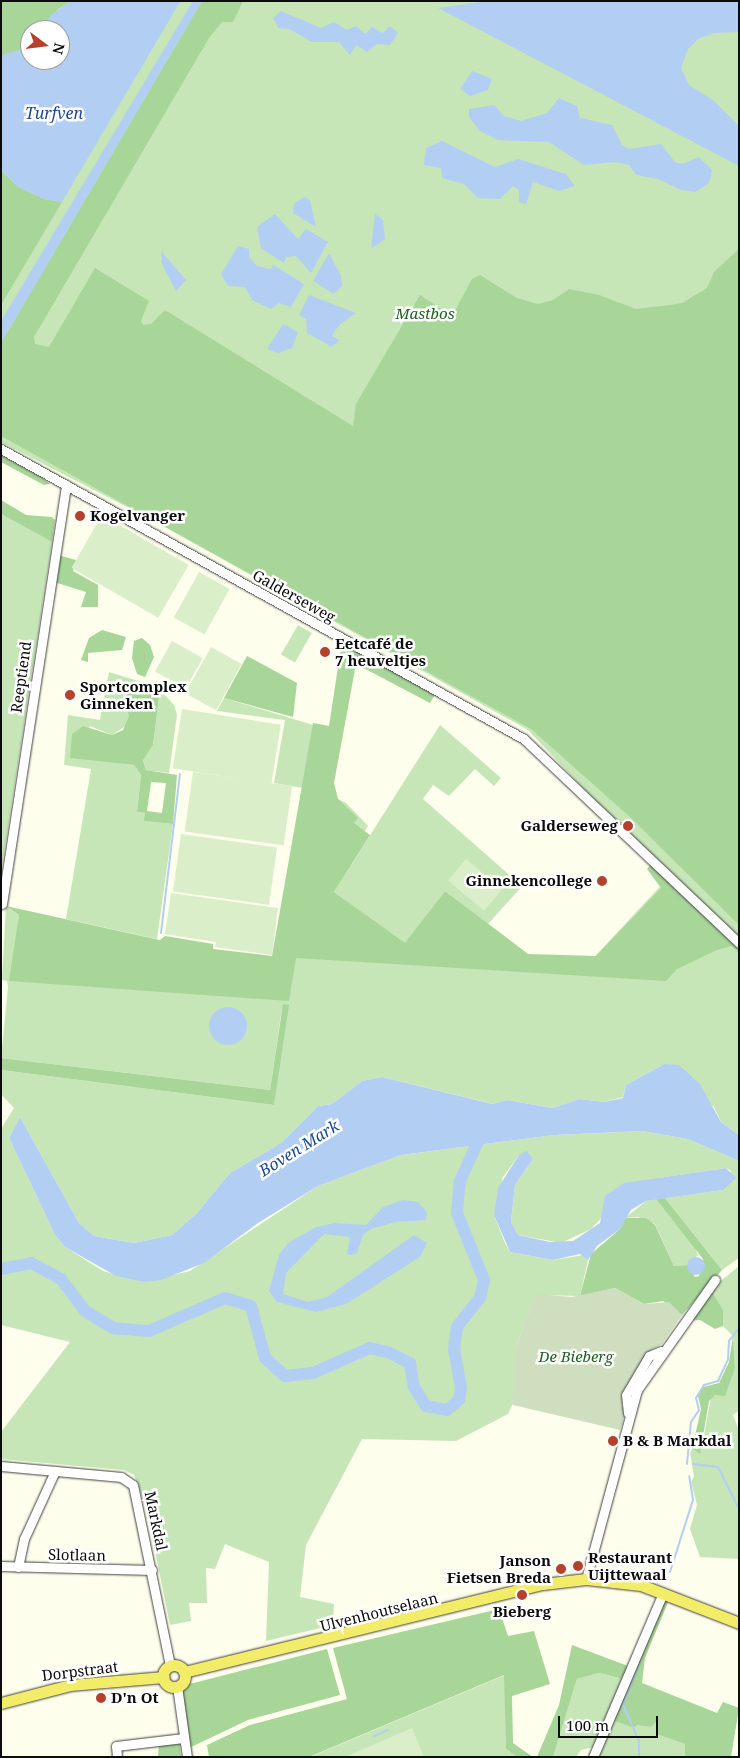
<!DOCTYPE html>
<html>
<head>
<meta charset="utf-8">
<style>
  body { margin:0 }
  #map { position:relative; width:740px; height:1758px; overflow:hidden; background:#fefeec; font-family:"Noto Serif",serif }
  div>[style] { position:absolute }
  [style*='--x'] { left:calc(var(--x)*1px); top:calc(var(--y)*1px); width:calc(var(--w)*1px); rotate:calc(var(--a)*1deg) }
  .green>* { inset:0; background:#c6e6b8; transform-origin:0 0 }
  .forest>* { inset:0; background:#a7d698 }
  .cemetery>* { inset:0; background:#cedebf }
  .pitch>* { inset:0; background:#daeec9; transform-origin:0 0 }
  .water>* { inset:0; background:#b3cef3 }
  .round { border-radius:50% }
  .stream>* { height:2px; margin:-1px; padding:0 1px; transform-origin:1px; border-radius:1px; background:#b3cef3 }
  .river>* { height:12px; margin:-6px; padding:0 6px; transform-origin:6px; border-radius:6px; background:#b3cef3 }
  .roads { filter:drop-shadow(0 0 1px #3f3f3f) drop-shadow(0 0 1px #3f3f3f) }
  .minor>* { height:9px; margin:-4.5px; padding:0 4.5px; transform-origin:4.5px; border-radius:4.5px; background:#fff }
  .major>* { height:11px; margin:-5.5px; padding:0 5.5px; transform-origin:5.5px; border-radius:5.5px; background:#f2ec68 }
  .major>.ring { margin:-5.5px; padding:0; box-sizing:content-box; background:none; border:11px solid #f2ec68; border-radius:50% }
  .dots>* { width:14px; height:14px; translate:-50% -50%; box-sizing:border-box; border:2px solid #fff; border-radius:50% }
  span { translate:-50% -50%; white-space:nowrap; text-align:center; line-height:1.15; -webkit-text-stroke:5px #fff; paint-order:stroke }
  .park-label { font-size:15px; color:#206020; font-style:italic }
  .poi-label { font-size:15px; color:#0c0c0c; font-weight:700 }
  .left { translate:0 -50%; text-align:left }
  .right { translate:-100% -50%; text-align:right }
  .street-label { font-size:15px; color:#0c0c0c }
  .water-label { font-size:16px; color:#1c4997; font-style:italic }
  .frame { position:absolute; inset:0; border:2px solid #0c0c0c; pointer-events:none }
  .north { position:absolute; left:20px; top:20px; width:50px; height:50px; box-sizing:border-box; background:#fff; border:1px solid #9e9e9e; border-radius:50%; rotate:105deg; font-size:14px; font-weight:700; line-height:20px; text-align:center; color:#0c0c0c }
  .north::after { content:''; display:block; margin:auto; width:18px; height:22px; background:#b5402b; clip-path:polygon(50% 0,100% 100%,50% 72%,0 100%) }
  .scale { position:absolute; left:558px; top:1716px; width:100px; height:22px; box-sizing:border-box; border:2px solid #0c0c0c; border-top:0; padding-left:6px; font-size:15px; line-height:18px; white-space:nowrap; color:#0c0c0c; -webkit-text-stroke:4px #fff; paint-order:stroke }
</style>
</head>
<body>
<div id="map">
  <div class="green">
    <div style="clip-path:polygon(evenodd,1px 1px,739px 1px,739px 1135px,721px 1122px,714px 1107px,664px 1064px,626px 1085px,623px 1097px,604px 1102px,579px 1099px,553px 1108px,507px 1100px,494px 1104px,382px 1077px,362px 1081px,332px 1104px,318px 1106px,281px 1143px,230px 1173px,196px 1214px,172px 1235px,134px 1243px,94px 1236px,79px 1223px,20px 1117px,9px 1138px,55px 1235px,65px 1247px,103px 1271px,144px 1282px,190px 1271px,318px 1186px,401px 1155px,555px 1135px,642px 1131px,688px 1139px,739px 1161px,739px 1258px,722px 1270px,665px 1198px,723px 1190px,731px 1171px,726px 1168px,659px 1178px,602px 1217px,591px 1229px,561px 1243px,518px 1235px,511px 1222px,515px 1185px,533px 1159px,519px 1155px,503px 1177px,494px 1215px,505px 1243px,510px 1252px,553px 1260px,584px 1255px,588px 1260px,580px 1296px,536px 1295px,515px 1350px,515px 1399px,508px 1414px,456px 1441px,362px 1439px,306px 1545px,300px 1597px,334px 1604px,333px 1625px,266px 1641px,269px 1562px,225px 1544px,215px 1569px,206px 1568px,207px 1603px,189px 1603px,191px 1621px,170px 1625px,147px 1511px,134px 1475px,124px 1470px,1px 1459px,1px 1432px,70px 1342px,1px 1325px,1px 1129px,14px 1108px,1px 1094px,1px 1070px,274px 1105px,282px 1008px,270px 1090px,1px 1058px,8px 987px,7px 981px,2px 980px,6px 906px,19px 915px,18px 922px,281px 959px,316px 788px,346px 803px,368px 826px,322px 898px,407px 956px,583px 969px,668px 878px,528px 730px,156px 522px,1px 442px,1px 1px,30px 30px,60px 30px,60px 60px,30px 60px,30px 30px)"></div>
    <div style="clip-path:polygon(1px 514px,52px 542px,1px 873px)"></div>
    <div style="left:298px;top:625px;width:16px;height:34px;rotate:30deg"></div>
    <div style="clip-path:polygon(109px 672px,138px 681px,123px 699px,129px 716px,127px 725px,112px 735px,90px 726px,70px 757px,134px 765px,141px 775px,137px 812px,145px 813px,145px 821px,173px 824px,157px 939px,66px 919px,91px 769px,64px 765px,68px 715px,100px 720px)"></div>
    <div style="clip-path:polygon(160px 690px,174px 705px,177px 715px,169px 773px,146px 770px,143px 759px,153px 745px)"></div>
    <div style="clip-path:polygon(224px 698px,313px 725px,303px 788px,274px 783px,285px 720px,217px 711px)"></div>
    <div style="clip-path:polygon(440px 725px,501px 778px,494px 786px,475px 769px,449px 796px,433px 785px,423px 799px,522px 886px,488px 924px,445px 891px,405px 944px,334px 892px)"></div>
    <div style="clip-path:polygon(656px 1199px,695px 1248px,698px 1255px,688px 1265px,674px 1266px,655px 1224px,638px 1217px,625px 1218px,646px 1201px)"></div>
    <div style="clip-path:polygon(739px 1266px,739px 1411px,733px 1415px,739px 1430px,739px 1559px,700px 1557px,690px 1529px,697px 1505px,691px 1482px,694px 1476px,690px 1453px,692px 1449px,698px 1453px,702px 1446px,711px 1397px,718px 1394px,735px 1368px,733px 1336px,723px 1326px,723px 1310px,711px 1289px)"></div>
    <div style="clip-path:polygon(599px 1673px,623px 1679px,594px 1747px,581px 1750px,576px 1757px,553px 1757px,577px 1679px)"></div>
    <div style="clip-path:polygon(505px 1675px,506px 1749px,517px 1757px,310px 1757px)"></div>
    <div style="clip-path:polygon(613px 1720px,651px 1727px,656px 1721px,656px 1734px,685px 1744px,685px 1757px,598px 1757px)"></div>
  </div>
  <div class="forest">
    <div style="clip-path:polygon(1px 1px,71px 1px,58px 9px,41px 30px,30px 30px,30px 46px,1px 56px)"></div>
    <div style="clip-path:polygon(202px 1px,243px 1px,233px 22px,222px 22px,209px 38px,34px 337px,35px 344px,49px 347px,95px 268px,149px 301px,141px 321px,143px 325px,151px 324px,165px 310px,353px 426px,356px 404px,420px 295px,446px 312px,456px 309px,472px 279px,480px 275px,517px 298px,538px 304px,553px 300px,569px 289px,599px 295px,636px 309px,670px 305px,682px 303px,707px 288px,714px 272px,739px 249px,739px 925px,630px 817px,531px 729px,1px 436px,1px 343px)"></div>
    <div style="clip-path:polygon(1px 170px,18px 187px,44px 199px,62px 202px,1px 305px)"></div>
    <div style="clip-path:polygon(1px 455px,40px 476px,50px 484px,44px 485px,1px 462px)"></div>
    <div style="clip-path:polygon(1px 500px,26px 515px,52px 517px,55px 520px,52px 542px,1px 514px)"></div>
    <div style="clip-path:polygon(58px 555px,76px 560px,73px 571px,98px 585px,98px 607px,81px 607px,86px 592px,54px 582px)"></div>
    <div style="clip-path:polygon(102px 630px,126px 637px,122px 650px,88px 653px,88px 662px,81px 660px,89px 638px)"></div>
    <div style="clip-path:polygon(142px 638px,150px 645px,154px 657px,145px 677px,137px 674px,132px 658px,134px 641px)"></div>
    <div style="clip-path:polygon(342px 641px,436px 693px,430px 703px,356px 664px,334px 783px,338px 799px,358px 818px,354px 823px,370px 835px,334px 892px,405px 943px,445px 891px,528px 954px,596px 956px,661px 888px,647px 869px,653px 862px,739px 943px,739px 953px,732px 946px,717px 950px,677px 969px,666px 981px,296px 958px,289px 1001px,9px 981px,19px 915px,6px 906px,160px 940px,165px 936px,213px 944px,213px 949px,272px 956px,313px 723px,329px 726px)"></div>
    <div style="clip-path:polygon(247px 656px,297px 683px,293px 717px,224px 698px)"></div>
    <div style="clip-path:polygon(evenodd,138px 681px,160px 690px,153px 745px,143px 760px,146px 770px,177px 775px,173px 824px,144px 821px,145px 813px,137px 812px,141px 775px,134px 765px,70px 758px,72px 734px,83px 726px,112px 735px,123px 730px,129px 716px,123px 699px,138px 681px,151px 782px,166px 783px,162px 813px,147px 811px,151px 782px)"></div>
    <div style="clip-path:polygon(283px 1004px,289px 1005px,274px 1105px,1px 1070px,1px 1058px,270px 1090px)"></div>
    <div style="clip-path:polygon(665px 1198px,722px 1270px,682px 1315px,663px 1301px,644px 1304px,615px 1288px,580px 1296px,591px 1254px,620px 1229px,625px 1218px,646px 1218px,655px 1225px,674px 1266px,688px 1265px,695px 1277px,699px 1276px,703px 1259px,656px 1199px)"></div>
    <div style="clip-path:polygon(711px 1289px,723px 1310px,723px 1326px,715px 1329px,700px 1320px,686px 1321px)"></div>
    <div style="clip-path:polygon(733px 1336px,735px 1368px,725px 1396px,715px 1395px,709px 1401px,700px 1454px,692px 1449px,701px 1409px,698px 1396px,703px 1387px,719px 1383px,729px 1362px)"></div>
    <div style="clip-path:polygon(664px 1598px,669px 1600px,645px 1658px,642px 1683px,717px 1713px,723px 1702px,739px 1708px,731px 1757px,685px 1757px,685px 1744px,656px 1734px,656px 1722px,651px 1727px,637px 1725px,634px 1728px,613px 1720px)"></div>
    <div style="clip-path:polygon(499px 1609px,508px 1636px,534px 1631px,550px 1684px,512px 1696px,513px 1743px,533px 1757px,517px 1757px,506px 1749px,504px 1675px,309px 1757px,209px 1757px,207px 1745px,250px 1725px,347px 1699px,333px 1648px)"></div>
    <div style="clip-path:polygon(572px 1645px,628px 1666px,623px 1679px,599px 1673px,577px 1679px,553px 1757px,537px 1757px,559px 1705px)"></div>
    <div style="clip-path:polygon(327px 1649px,340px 1695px,248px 1720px,189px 1748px,182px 1686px)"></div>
    <div style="clip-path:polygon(179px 1741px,181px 1757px,158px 1757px,159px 1742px)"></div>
  </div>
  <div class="cemetery">
    <div style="clip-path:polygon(615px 1288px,644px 1304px,669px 1302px,682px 1315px,662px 1344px,652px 1349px,625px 1391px,622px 1405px,626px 1410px,620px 1430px,513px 1405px,515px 1350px,536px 1294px,572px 1297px)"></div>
  </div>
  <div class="pitch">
    <div style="left:102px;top:515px;width:100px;height:61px;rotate:30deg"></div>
    <div style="left:199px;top:572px;width:35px;height:52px;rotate:29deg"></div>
    <div style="left:172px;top:641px;width:35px;height:35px;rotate:29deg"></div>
    <div style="left:211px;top:647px;width:35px;height:53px;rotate:29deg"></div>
    <div style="left:182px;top:709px;width:100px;height:60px;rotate:9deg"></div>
    <div style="left:193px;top:772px;width:100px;height:60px;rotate:8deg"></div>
    <div style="left:181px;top:834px;width:97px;height:58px;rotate:8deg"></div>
    <div style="left:466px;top:859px;width:47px;height:28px;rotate:40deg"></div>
    <div style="clip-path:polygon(171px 893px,278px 908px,272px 955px,215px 947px,216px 942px,165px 934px)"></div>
    <div style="clip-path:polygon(412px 1728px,424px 1757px,345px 1757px)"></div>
  </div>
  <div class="water">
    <div style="clip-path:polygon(71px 1px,180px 2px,62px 202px,44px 199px,18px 187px,1px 170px,1px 56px,30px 46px,30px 60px,60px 60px,60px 30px,41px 30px,51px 15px)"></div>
    <div style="clip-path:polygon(193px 1px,202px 1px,1px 343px,1px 321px)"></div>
    <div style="clip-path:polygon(487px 1px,739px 1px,739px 32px,714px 33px,698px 39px,688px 49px,681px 68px,689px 85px,713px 100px,738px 125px,739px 166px,438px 8px)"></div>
    <div style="clip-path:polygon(281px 11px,321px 28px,334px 22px,347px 30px,356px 26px,365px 34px,372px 27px,383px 33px,390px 26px,398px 33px,390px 45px,377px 44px,367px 52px,356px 45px,350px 55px,339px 42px,312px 42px,289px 29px,278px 28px,273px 18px)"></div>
    <div style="clip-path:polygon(472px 71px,492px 79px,488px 90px,470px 96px,460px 89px)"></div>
    <div style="clip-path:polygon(559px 98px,577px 106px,580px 118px,612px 125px,622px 145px,629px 149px,661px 144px,675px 162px,682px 164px,699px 157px,712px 170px,709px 183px,695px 192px,681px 190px,658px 179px,636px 175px,629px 165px,614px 162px,584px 165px,549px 142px,498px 140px,480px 131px,469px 117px,469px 109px,494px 105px,504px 116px,521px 121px,547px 113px)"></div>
    <div style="clip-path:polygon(442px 141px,495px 167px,518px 159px,566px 174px,575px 186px,559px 191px,533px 182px,526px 204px,519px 202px,519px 190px,513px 186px,500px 199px,478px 198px,464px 184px,442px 178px,441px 168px,424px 165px,426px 148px)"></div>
    <div style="clip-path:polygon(304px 197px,310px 200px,316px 227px,293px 213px,294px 204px)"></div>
    <div style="clip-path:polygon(275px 214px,298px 239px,306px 229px,328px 242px,311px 273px,296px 256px,286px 257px,284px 263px,261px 248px,257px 227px)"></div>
    <div style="clip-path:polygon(375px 214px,383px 220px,385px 239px,371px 249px)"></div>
    <div style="clip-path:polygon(238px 246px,249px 249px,249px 257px,257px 266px,271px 269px,273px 265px,304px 284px,291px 307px,279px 303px,271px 309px,252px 300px,245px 287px,228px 286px,221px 274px)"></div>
    <div style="clip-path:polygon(161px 251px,186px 280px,176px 291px,162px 264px)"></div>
    <div style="clip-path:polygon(329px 253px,341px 276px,342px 286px,334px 294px,313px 281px)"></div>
    <div style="clip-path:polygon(309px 295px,356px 313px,339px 325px,332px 336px,339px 340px,332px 347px,307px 333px,306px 319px,299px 315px)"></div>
    <div style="clip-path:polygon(283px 324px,298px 332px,292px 348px,278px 353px,267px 349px)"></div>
    <div class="round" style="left:209px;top:1007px;width:38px;height:38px"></div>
    <div style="clip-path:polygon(664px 1064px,679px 1065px,700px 1084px,721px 1122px,739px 1135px,739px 1161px,688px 1139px,642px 1131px,555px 1135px,401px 1155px,318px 1186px,258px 1223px,204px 1263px,161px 1280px,144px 1282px,116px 1276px,65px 1247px,55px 1235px,9px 1138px,20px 1117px,79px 1223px,94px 1236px,134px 1243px,172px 1235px,196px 1214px,230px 1173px,281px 1143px,318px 1106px,332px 1104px,362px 1081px,382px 1077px,493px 1104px,507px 1100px,553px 1108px,579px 1099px,604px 1102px,623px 1098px,626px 1085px)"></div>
    <div style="clip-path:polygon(527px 1151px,533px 1159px,515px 1185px,511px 1222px,518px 1235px,550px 1242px,573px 1241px,600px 1223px,605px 1196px,624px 1183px,726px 1168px,736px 1178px,723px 1190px,646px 1201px,631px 1210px,620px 1229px,597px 1246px,588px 1260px,580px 1254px,553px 1260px,510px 1252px,494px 1215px,498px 1188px,519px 1155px)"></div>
    <div style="clip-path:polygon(403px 1200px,418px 1202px,427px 1212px,426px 1220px,395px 1222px,371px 1229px,363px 1235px,357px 1253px,351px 1255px,347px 1254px,350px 1237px,324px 1234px,286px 1273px,283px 1294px,308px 1302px,327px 1297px,414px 1235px,427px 1243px,420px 1257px,346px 1304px,316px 1312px,277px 1302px,269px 1291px,279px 1255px,288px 1243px,316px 1227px,335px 1223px,366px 1225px,383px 1207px)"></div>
    <div class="round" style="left:687px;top:1257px;width:18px;height:18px"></div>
  </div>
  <div class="stream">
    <div style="--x:161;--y:933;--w:160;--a:-83.2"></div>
    <div style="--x:687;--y:1464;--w:42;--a:-84.6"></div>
    <div style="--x:691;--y:1422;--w:14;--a:-56"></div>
    <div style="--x:699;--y:1410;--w:12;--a:-104"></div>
    <div style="--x:696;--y:1398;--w:15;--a:-58"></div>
    <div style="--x:704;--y:1385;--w:15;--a:-16"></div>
    <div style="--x:718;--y:1381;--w:23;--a:-65"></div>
    <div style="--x:728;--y:1360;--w:19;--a:-87"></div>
    <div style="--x:729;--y:1341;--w:16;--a:-52"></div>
    <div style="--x:693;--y:1464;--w:25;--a:7"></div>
    <div style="--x:718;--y:1467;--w:47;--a:63.4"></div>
    <div style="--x:670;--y:1572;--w:76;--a:-72.3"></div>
    <div style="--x:693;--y:1500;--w:24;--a:-99"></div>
    <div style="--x:374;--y:1736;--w:15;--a:-23"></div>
    <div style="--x:639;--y:1757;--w:16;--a:-90"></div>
    <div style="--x:639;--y:1741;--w:39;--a:-114"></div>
    <div style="--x:623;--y:1705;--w:54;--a:-69.6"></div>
  </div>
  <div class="river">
    <div style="--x:1;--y:1269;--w:31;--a:-11"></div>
    <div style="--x:31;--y:1263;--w:34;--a:28"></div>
    <div style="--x:61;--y:1279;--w:40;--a:53"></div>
    <div style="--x:85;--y:1311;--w:33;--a:31"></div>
    <div style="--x:113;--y:1328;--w:36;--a:5"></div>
    <div style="--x:149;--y:1331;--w:83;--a:-23.5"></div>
    <div style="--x:225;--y:1298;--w:27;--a:17"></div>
    <div style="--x:251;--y:1306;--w:54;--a:74.9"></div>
    <div style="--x:265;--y:1358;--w:27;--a:42"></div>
    <div style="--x:285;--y:1376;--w:28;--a:-6"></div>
    <div style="--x:313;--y:1373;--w:62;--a:-23.7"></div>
    <div style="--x:370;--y:1348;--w:18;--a:13"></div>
    <div style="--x:388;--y:1352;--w:25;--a:27"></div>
    <div style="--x:410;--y:1363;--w:24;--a:81"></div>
    <div style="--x:414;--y:1387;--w:22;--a:58"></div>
    <div style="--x:426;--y:1406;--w:21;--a:11"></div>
    <div style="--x:447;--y:1410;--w:16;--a:-40"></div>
    <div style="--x:459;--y:1400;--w:12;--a:-81"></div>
    <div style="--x:461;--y:1388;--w:39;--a:-100"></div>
    <div style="--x:454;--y:1350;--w:23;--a:-83"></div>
    <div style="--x:457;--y:1327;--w:37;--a:-52"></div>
    <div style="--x:480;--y:1298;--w:18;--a:-77"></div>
    <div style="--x:484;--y:1280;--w:72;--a:-111.9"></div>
    <div style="--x:457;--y:1213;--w:32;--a:-85"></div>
    <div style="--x:460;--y:1181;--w:58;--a:-65.6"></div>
  </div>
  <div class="roads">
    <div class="minor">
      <div style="--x:1;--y:449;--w:598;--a:29.01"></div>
      <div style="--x:524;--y:739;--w:296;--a:43.5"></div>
      <div style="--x:2;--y:904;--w:424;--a:-81.3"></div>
      <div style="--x:628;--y:1413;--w:18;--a:-96"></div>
      <div style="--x:626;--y:1395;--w:45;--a:-59.5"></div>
      <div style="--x:649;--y:1356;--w:13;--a:-23"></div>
      <div style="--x:1;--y:1466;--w:121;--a:5.2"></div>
      <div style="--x:121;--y:1477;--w:14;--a:34"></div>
      <div style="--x:133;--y:1485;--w:185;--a:78.4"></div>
      <div style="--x:1;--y:1566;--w:151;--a:1.5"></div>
      <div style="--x:18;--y:1567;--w:29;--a:-78"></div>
      <div style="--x:24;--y:1539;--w:75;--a:-65.5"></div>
      <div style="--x:586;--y:1579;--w:196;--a:-74.9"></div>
      <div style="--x:637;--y:1390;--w:135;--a:-54.7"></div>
      <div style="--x:177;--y:1686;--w:72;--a:82"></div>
      <div style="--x:117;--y:1757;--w:11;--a:-95"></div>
      <div style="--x:116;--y:1746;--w:68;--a:-6.7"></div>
      <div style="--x:593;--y:1757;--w:178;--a:-66.9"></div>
    </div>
    <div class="major">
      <div class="ring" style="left:163px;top:1665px;width:11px;height:11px"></div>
      <div style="--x:184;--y:1672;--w:370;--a:-13.8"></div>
      <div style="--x:543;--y:1584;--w:43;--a:-6.6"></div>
      <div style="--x:586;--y:1579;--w:55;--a:6.2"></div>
      <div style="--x:641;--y:1585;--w:105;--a:21.2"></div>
      <div style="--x:1;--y:1703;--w:71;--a:-14.6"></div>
      <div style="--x:70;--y:1685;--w:94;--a:-4.9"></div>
    </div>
  </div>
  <div class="dots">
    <div style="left:80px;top:516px;background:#b5402b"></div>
    <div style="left:325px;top:652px;background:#b5402b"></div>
    <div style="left:70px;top:695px;background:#b5402b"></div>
    <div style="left:628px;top:826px;background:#b5402b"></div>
    <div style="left:602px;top:881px;background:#b5402b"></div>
    <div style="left:613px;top:1441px;background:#b5402b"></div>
    <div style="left:578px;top:1566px;background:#b5402b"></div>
    <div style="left:561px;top:1569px;background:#b5402b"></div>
    <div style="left:522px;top:1595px;background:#b5402b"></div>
    <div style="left:101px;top:1698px;background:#b5402b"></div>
  </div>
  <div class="park-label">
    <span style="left:425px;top:314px">Mastbos</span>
    <span style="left:576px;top:1357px">De Bieberg</span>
  </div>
  <div class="poi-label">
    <span class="left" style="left:90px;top:516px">Kogelvanger</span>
    <span class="left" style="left:335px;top:652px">Eetcafé de<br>7 heuveltjes</span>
    <span class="left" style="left:80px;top:695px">Sportcomplex<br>Ginneken</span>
    <span class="right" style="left:618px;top:826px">Galderseweg</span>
    <span class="right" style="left:592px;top:881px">Ginnekencollege</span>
    <span class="left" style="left:623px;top:1441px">B &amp; B Markdal</span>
    <span class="left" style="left:588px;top:1566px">Restaurant<br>Uijttewaal</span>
    <span class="right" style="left:551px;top:1569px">Janson<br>Fietsen Breda</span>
    <span style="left:522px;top:1612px">Bieberg</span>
    <span class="left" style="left:111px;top:1698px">D'n Ot</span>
  </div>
  <div class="street-label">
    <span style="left:294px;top:596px;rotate:29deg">Galderseweg</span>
    <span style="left:21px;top:677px;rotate:-82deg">Reeptiend</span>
    <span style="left:156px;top:1521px;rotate:78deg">Markdal</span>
    <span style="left:77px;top:1555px;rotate:1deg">Slotlaan</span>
    <span style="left:379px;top:1612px;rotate:-14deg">Ulvenhoutselaan</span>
    <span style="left:80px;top:1671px;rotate:-7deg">Dorpstraat</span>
  </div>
  <div class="water-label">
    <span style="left:54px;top:113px">Turfven</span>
    <span style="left:299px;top:1148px;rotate:-32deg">Boven Mark</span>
  </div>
  <div class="frame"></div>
  <div class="north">N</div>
  <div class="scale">100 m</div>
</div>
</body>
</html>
